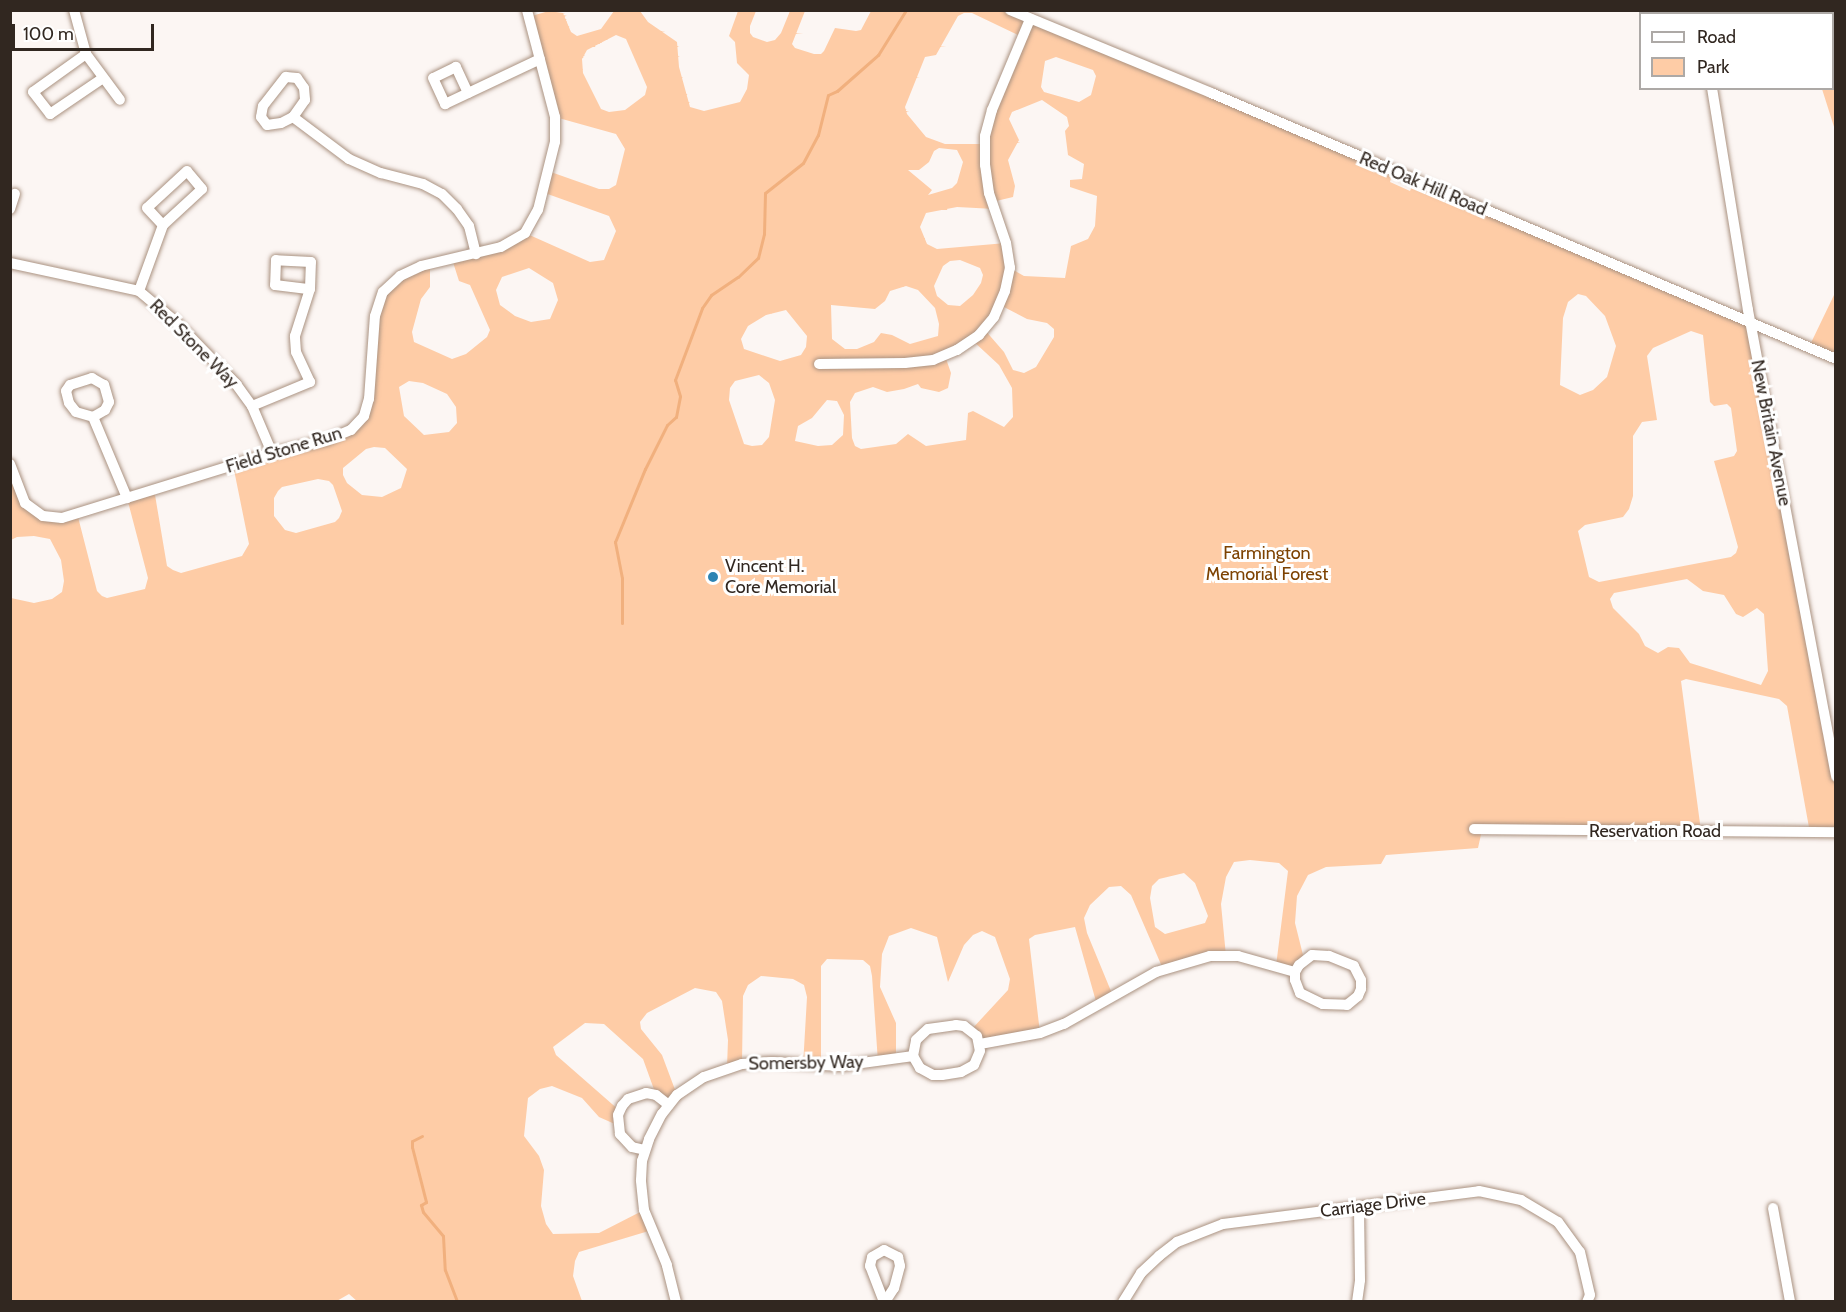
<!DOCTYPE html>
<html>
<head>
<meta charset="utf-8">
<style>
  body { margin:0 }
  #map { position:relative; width:1846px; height:1312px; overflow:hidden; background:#fcf6f3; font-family:Cabin,sans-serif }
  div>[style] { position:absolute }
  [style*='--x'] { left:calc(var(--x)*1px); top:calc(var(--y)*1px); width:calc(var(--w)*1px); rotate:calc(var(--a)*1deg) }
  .green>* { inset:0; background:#fecca6 }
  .stream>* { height:3px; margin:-1.5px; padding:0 1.5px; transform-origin:1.5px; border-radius:1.5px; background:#f1b07e }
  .roads { filter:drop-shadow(0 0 2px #aa9281) drop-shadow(0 0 2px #aa9281) }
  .minor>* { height:10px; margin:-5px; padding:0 5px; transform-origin:5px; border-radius:5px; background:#fff }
  .dots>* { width:16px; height:16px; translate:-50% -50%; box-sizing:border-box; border:3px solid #fff; border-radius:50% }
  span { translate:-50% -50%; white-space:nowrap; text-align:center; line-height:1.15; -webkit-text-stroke:6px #fff; paint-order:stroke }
  .street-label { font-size:18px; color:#312720 }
  .park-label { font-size:18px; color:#7d4201 }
  .poi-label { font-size:18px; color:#312720 }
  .left { translate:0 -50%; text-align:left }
  .frame { position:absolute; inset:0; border:12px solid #312720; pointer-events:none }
  .legend { position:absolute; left:1639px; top:12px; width:195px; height:78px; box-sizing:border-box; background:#fff; border:2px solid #ada9a6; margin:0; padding:8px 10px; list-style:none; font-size:18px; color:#312720 }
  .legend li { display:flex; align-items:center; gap:12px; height:30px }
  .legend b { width:30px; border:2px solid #ada9a6 }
  .scale { position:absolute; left:12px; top:24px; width:142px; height:27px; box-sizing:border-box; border:3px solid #312720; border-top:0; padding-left:8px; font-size:18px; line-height:21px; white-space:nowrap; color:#312720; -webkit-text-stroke:4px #fff; paint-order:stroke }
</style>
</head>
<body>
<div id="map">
  <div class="green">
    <div style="clip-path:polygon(evenodd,549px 11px,563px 13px,571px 32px,577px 36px,601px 29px,614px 11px,640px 11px,648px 22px,677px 42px,679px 67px,690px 107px,704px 111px,740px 102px,747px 89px,749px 75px,737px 63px,735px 42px,729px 36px,738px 11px,756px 11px,750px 26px,750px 33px,753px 37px,767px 42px,775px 40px,781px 33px,790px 11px,805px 11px,792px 44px,795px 48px,814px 54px,821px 54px,824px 51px,835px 28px,856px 31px,861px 30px,871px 11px,1010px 11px,1393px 171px,1390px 182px,1410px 191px,1415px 180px,1750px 322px,1835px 777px,1835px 832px,1810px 833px,1787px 706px,1779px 699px,1686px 679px,1681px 681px,1701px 831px,1482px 830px,1478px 848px,1386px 855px,1381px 864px,1326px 867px,1308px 875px,1297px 896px,1295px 923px,1304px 959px,1295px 972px,1276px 966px,1288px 871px,1279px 863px,1250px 860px,1234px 862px,1226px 877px,1221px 904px,1226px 956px,1163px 969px,1131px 895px,1121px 886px,1109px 887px,1090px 905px,1084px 918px,1087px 933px,1113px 996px,1097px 1005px,1075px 927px,1035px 935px,1029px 939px,1040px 1033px,980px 1044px,971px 1030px,1008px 990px,1010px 979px,995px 937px,982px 931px,973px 935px,964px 945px,948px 982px,937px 937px,911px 928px,889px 936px,882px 954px,880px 987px,896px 1023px,896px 1059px,878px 1062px,872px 976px,870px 966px,863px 960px,827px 959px,821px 966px,821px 1067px,803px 1066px,807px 997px,804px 985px,793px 979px,761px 976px,748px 985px,743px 996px,742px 1064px,727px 1067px,728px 1040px,722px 1001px,716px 992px,695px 988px,647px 1013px,640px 1022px,641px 1029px,662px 1055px,677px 1095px,669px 1105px,656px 1095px,643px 1059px,604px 1024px,585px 1023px,553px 1047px,556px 1055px,620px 1111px,617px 1125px,599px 1117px,582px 1098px,552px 1086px,540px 1089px,528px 1098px,524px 1136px,539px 1156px,544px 1170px,541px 1206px,546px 1224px,553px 1234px,599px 1233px,644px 1210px,652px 1230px,579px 1252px,575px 1261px,573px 1276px,582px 1301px,358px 1302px,349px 1294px,335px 1302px,11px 1301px,11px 598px,34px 603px,52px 599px,62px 592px,64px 581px,61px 560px,50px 539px,34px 536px,17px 537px,11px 540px,10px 464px,25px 503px,43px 516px,77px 513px,97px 591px,102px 596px,107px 598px,145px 589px,148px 578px,127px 498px,154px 489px,167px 566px,173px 570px,181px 573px,242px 556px,249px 544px,233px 465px,327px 440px,364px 416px,383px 292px,430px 265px,430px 287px,421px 299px,412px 332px,414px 342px,452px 359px,466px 354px,487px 337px,490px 330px,470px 285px,459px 281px,452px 259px,525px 233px,590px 262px,604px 260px,616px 231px,609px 216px,542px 192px,548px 171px,599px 189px,609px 189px,616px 185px,625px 149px,616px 134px,555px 117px,528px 17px,549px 11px,964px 13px,972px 13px,1022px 37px,985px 144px,945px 144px,926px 137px,907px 114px,905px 107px,925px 57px,936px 55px,958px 16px,964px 13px,549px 11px,616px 35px,626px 39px,647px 87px,645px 95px,625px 110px,609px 112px,601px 109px,583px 73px,582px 59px,587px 50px,616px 35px,549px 11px,1056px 57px,1093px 70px,1096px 76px,1091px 95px,1079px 102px,1044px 92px,1041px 87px,1045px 61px,1056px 57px,549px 11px,1042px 100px,1067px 117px,1069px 126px,1065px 131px,1068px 155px,1084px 164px,1082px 179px,1070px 180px,1070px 187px,1097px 196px,1095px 226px,1088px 239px,1071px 246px,1065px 278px,1024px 276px,1010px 268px,1006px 243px,937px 249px,927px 244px,920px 227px,926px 213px,957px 207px,995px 209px,992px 202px,1013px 197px,1015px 186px,1008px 160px,1019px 140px,1009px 119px,1012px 112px,1042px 100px,549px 11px,939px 148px,957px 150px,963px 162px,957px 183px,952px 188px,928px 195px,932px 190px,908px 170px,919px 170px,929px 162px,934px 151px,939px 148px,549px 11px,960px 260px,980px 268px,983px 275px,981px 283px,973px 295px,960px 306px,948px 305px,937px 296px,934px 286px,943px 266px,950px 261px,960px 260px,549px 11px,529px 268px,553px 283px,558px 300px,550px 319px,531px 322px,515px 316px,500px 305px,496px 290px,502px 277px,529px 268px,549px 11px,906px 286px,918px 290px,935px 308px,939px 324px,938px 336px,910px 344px,892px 335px,881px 333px,874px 342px,857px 349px,845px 349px,832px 339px,831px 305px,875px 309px,885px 301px,890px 291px,906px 286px,549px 11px,1578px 294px,1586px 296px,1605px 316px,1616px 346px,1607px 377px,1593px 390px,1580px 395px,1560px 385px,1563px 318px,1568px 302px,1578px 294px,549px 11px,1000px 305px,1027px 319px,1047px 323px,1054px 329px,1054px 337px,1036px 367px,1024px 373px,1013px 370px,1004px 352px,984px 329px,1000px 305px,549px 11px,786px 310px,807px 336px,806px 347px,801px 355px,780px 361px,744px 349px,741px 339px,748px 326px,766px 315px,786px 310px,549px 11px,1691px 331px,1703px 335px,1710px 402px,1714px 406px,1727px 404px,1731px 408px,1737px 451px,1734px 456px,1714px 461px,1738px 547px,1736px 553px,1731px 557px,1599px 582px,1589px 577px,1578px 531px,1585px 525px,1623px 517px,1629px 509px,1633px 496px,1633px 436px,1642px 422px,1657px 420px,1647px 356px,1653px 348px,1691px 331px,549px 11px,972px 340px,999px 365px,1012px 388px,1013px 417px,1004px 427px,973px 411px,968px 413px,966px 440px,926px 446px,908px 434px,896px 444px,861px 449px,855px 446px,852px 438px,850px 402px,855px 393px,873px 387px,887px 392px,904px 389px,918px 384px,921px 388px,939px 392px,948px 388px,951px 373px,945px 356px,972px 340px,549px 11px,759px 375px,769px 383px,775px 400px,769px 437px,762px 445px,752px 446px,744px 444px,729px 400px,730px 388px,735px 381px,759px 375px,549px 11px,409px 381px,423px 383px,447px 394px,456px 407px,457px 423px,449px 432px,424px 435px,404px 416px,399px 387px,409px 381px,549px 11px,827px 400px,837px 401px,844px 415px,843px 435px,832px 445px,818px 446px,795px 441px,798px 426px,812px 418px,827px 400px,549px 11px,374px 447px,385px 448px,407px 469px,401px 488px,382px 497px,362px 495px,347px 483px,343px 475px,343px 468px,366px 449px,374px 447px,549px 11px,318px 479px,329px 481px,333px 485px,342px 511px,339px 518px,335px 522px,296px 533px,285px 530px,274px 516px,274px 498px,278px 491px,282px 487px,318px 479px,549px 11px,1687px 579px,1703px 591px,1724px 595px,1736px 614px,1743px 617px,1757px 608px,1764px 614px,1768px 671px,1761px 685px,1690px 663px,1679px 648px,1668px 647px,1658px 653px,1645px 646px,1639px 634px,1613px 608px,1610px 599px,1614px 593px,1687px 579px,549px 11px,1184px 873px,1195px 883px,1208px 916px,1205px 923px,1165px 934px,1155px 927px,1150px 898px,1152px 886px,1159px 879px,1184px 873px)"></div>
    <div style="clip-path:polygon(1815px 11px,1835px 11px,1835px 130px,1822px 89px,1832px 88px,1832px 14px,1816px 13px)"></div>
    <div style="clip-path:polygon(1835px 220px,1835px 359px,1809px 347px,1834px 295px)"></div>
  </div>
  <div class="stream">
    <div style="--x:622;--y:623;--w:45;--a:-90"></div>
    <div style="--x:622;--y:578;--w:37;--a:-101"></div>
    <div style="--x:615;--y:542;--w:79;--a:-67.7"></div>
    <div style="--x:645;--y:469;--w:49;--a:-63.4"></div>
    <div style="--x:667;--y:425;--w:12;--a:-42"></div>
    <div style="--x:676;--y:417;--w:21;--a:-79"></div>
    <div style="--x:680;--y:396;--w:17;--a:-107"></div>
    <div style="--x:675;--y:380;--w:77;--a:-69.4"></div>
    <div style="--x:702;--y:308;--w:16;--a:-55"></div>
    <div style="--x:711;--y:295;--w:32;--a:-34"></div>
    <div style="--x:738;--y:277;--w:28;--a:-44"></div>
    <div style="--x:758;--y:258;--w:25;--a:-76"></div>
    <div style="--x:764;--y:234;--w:41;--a:-88.6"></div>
    <div style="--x:765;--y:193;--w:48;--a:-38.3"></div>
    <div style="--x:803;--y:163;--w:32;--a:-62"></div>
    <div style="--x:818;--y:135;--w:41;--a:-76"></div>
    <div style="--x:828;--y:95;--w:10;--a:-24"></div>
    <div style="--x:837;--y:91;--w:55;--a:-41.3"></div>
    <div style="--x:878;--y:55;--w:53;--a:-58.1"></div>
    <div style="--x:422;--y:1136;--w:11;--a:153"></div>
    <div style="--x:412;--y:1141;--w:6;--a:90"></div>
    <div style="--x:412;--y:1147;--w:57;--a:75.7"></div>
    <div style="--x:426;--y:1202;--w:6;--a:149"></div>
    <div style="--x:421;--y:1205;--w:7;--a:74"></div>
    <div style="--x:423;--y:1212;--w:31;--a:50"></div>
    <div style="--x:443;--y:1236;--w:34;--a:87"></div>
    <div style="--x:445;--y:1270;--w:34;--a:69"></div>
  </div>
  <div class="roads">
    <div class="minor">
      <div style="--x:74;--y:10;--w:46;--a:74.7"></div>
      <div style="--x:86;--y:54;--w:57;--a:53.5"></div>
      <div style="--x:1010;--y:10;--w:217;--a:22.4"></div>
      <div style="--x:1211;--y:93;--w:679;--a:23.05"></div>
      <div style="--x:1700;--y:10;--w:4;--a:90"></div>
      <div style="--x:86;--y:54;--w:65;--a:144.4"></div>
      <div style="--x:33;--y:92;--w:28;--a:52"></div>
      <div style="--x:50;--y:114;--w:64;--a:-34.2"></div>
      <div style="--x:1712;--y:88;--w:225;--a:80.8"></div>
      <div style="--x:1748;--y:310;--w:475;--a:79.3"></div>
      <div style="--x:468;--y:93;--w:29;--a:-115"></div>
      <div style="--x:456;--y:67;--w:25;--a:154"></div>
      <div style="--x:433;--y:78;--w:29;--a:65"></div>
      <div style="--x:445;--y:104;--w:105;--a:-25.3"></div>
      <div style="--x:293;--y:117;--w:13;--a:153"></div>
      <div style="--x:281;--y:123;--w:14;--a:172"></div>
      <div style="--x:267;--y:125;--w:10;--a:-127"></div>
      <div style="--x:261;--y:117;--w:11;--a:-80"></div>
      <div style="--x:263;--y:106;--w:37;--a:-52"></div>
      <div style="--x:286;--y:77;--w:11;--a:5"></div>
      <div style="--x:297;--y:78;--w:12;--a:55"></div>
      <div style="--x:304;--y:88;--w:12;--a:85"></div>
      <div style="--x:305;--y:100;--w:21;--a:125"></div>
      <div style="--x:293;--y:117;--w:70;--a:36.9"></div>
      <div style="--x:349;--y:159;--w:35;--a:24"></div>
      <div style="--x:381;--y:173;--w:43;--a:14.7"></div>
      <div style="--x:423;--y:184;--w:21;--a:28"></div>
      <div style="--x:442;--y:194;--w:21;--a:45"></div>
      <div style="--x:457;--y:209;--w:21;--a:55"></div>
      <div style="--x:469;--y:226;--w:29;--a:76"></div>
      <div style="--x:10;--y:209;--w:16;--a:-72"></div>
      <div style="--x:10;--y:263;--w:132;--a:12.2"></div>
      <div style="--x:139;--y:291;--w:47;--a:39.8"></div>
      <div style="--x:175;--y:321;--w:88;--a:45.9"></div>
      <div style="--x:236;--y:384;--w:27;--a:54"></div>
      <div style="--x:252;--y:406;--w:51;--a:66.9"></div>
      <div style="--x:139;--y:291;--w:70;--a:-70"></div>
      <div style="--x:163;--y:225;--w:53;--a:-42.7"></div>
      <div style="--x:202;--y:189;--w:23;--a:-130"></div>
      <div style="--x:187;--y:171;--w:54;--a:137.2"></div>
      <div style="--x:147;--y:208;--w:23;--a:47"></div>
      <div style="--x:819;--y:364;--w:86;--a:-0.7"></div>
      <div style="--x:905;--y:363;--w:28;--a:-6"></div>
      <div style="--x:933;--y:360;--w:26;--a:-23"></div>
      <div style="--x:957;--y:350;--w:27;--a:-34"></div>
      <div style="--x:979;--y:335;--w:23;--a:-50"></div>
      <div style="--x:994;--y:317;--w:28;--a:-67"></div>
      <div style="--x:1005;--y:291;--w:24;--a:-78"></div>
      <div style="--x:1010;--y:268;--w:25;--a:-99"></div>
      <div style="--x:1006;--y:243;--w:53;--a:-108.8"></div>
      <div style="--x:989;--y:193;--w:28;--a:-98"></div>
      <div style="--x:985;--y:165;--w:29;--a:-90"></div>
      <div style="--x:985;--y:136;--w:27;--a:-75"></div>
      <div style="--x:992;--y:110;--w:99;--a:-67.3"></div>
      <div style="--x:252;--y:406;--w:63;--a:-22.5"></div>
      <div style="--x:310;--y:382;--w:33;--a:-115"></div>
      <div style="--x:296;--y:352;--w:16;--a:-94"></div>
      <div style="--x:295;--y:336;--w:49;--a:-72.3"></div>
      <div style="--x:310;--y:289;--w:27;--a:-88"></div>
      <div style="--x:311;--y:262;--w:35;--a:-177"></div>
      <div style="--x:276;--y:260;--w:25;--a:92"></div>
      <div style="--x:275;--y:285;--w:35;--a:7"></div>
      <div style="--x:93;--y:417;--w:14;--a:-30"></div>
      <div style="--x:105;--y:410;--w:9;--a:-63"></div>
      <div style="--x:109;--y:402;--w:18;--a:-106"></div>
      <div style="--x:104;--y:385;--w:14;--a:-150"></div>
      <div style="--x:92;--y:378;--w:23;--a:162"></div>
      <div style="--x:70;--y:385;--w:7;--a:124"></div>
      <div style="--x:66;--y:391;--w:12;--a:76"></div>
      <div style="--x:69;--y:403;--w:11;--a:52"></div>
      <div style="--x:76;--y:412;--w:18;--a:16"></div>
      <div style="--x:93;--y:417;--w:88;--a:67.2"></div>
      <div style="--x:10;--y:464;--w:42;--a:69"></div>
      <div style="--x:25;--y:503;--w:22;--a:36"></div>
      <div style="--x:43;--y:516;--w:19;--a:6"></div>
      <div style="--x:62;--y:518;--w:220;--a:-17.2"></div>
      <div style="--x:272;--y:453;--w:57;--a:-13.3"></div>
      <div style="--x:327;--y:440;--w:26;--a:-23"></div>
      <div style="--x:351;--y:430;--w:19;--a:-47"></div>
      <div style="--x:364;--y:416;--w:18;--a:-74"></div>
      <div style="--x:369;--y:399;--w:83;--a:-85.9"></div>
      <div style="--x:375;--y:316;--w:25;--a:-72"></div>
      <div style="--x:383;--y:292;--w:23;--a:-43"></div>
      <div style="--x:400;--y:276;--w:23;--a:-25"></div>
      <div style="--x:421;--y:266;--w:82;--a:-13.4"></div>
      <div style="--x:501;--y:247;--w:28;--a:-30"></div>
      <div style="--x:525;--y:233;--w:26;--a:-61"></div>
      <div style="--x:538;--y:210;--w:70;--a:-76"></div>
      <div style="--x:555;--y:142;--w:25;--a:-90"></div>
      <div style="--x:555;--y:117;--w:111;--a:-104.7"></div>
      <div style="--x:1474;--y:829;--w:362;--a:0.5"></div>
      <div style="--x:956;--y:1025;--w:8;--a:7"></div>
      <div style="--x:964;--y:1026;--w:16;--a:38"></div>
      <div style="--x:977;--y:1036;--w:15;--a:79"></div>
      <div style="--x:980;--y:1051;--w:15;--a:113"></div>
      <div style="--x:974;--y:1065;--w:15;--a:152"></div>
      <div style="--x:961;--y:1072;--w:19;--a:171"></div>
      <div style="--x:942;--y:1075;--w:9;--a:180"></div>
      <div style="--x:933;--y:1075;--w:15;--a:-152"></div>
      <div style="--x:920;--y:1068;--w:14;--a:-120"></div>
      <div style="--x:913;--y:1056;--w:16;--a:-79"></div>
      <div style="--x:916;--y:1040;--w:16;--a:-43"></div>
      <div style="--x:928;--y:1029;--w:28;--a:-8"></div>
      <div style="--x:980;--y:1044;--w:61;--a:-10.4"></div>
      <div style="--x:1040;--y:1033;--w:26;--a:-21"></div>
      <div style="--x:1064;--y:1024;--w:106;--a:-29.5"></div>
      <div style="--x:1156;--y:972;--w:56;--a:-16.5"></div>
      <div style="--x:1210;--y:956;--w:28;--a:0"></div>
      <div style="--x:1238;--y:956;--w:59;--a:15.7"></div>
      <div style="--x:1295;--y:972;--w:8;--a:90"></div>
      <div style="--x:1295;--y:980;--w:14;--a:69"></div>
      <div style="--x:1300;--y:993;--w:25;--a:26"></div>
      <div style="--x:1323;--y:1004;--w:24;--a:2"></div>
      <div style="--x:1347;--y:1005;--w:14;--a:-39"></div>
      <div style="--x:1358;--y:996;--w:8;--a:-67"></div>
      <div style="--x:1361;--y:989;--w:9;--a:-90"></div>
      <div style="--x:1361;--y:980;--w:16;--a:-117"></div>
      <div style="--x:1354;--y:966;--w:27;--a:-158"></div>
      <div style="--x:1329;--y:956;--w:17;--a:-177"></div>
      <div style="--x:1312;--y:955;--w:16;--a:142"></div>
      <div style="--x:1299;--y:965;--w:8;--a:120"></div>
      <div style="--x:645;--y:1150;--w:13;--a:-167"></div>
      <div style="--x:632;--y:1147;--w:18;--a:-133"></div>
      <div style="--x:620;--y:1134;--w:19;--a:-96"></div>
      <div style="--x:618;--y:1115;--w:10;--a:-66"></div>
      <div style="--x:622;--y:1106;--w:9;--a:-49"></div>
      <div style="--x:628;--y:1099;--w:19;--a:-18"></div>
      <div style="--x:646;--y:1093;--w:10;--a:11"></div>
      <div style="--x:656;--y:1095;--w:16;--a:38"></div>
      <div style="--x:1773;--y:1208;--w:96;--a:79.7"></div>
      <div style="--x:676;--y:1302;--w:38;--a:-104"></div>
      <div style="--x:667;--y:1265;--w:60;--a:-112.7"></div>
      <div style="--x:644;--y:1210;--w:30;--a:-96"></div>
      <div style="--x:641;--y:1180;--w:19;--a:-87"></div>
      <div style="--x:642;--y:1161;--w:23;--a:-72"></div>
      <div style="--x:649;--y:1139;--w:28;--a:-63"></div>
      <div style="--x:662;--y:1114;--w:24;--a:-52"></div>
      <div style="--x:677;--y:1095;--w:32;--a:-34"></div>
      <div style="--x:704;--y:1077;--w:40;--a:-18.9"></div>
      <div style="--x:742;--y:1064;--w:30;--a:-4"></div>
      <div style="--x:772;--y:1062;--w:68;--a:3.4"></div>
      <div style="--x:840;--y:1066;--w:74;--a:-7.8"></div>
      <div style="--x:884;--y:1302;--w:39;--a:-111"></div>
      <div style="--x:870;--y:1266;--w:9;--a:-77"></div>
      <div style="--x:872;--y:1257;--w:14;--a:-30"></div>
      <div style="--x:884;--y:1250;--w:16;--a:27"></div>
      <div style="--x:898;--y:1257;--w:9;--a:77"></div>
      <div style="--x:900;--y:1266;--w:23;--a:105"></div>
      <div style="--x:894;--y:1288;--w:17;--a:123"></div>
      <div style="--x:1123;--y:1302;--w:34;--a:-58"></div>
      <div style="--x:1141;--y:1273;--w:25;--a:-43"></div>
      <div style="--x:1159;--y:1256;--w:23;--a:-38"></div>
      <div style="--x:1177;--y:1242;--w:49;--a:-21.4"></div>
      <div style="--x:1223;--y:1224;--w:258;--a:-7.3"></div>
      <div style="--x:1479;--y:1191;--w:43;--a:12.1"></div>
      <div style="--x:1521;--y:1200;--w:43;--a:30.7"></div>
      <div style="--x:1558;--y:1222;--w:37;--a:54"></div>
      <div style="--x:1580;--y:1252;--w:44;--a:76.9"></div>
      <div style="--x:1590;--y:1295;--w:8;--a:113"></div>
      <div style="--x:1357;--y:1302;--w:22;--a:-82"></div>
      <div style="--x:1360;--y:1280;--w:73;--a:-90.8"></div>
    </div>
  </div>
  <div class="dots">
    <div style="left:713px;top:577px;background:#2d84b3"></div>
  </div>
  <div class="street-label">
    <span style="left:1423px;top:184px;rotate:23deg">Red Oak Hill Road</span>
    <span style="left:194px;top:344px;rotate:45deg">Red Stone Way</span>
    <span style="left:1771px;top:433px;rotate:79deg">New Britain Avenue</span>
    <span style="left:284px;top:450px;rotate:-17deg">Field Stone Run</span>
    <span style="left:1655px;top:831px">Reservation Road</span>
    <span style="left:806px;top:1063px;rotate:-1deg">Somersby Way</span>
    <span style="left:1373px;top:1205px;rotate:-7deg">Carriage Drive</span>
  </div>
  <div class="park-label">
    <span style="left:1267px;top:564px">Farmington<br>Memorial Forest</span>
  </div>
  <div class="poi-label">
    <span class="left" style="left:725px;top:577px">Vincent H.<br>Core Memorial</span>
  </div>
  <div class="frame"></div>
  <ul class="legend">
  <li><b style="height:8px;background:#fff"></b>Road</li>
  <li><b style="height:16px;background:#fecca6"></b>Park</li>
  </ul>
  <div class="scale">100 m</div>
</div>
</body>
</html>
